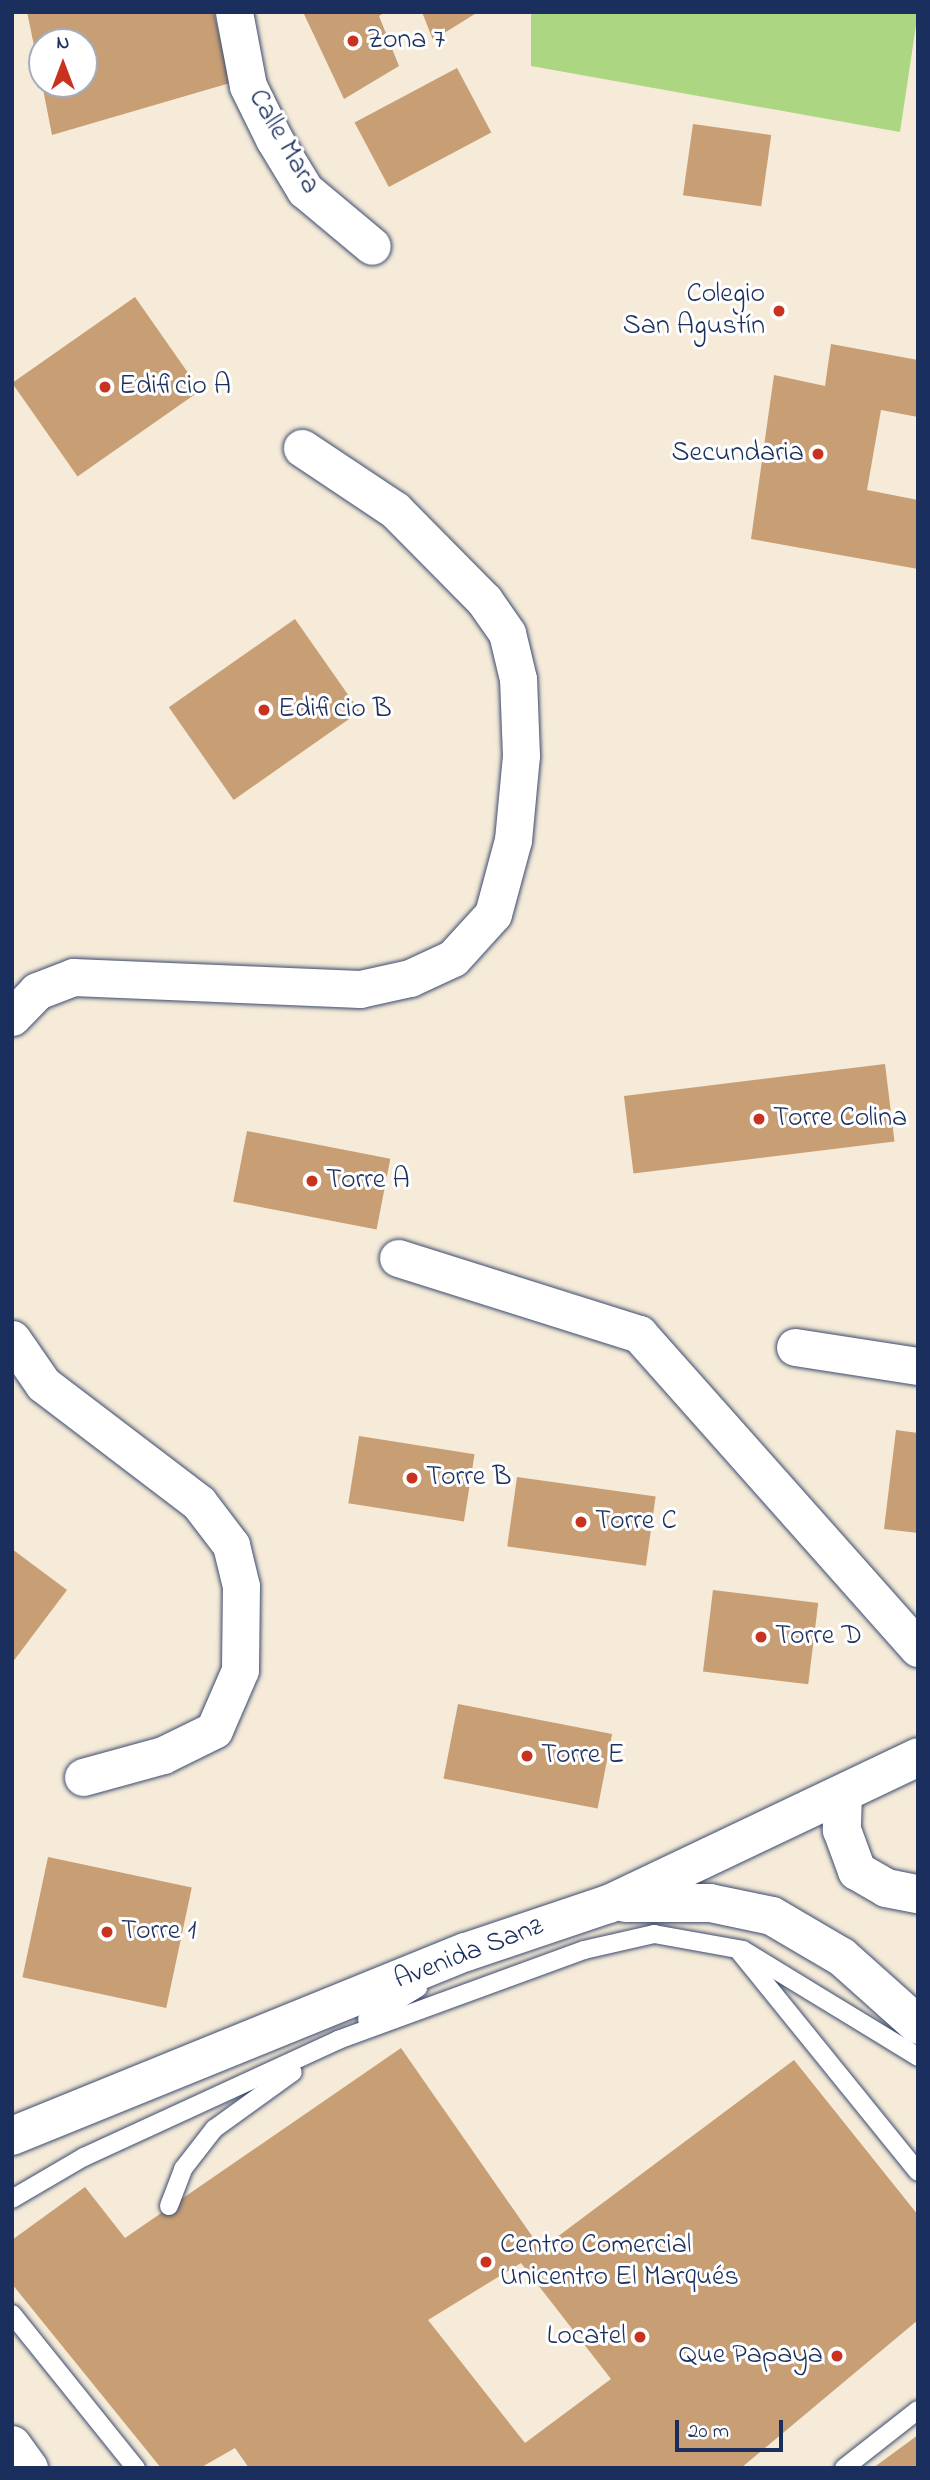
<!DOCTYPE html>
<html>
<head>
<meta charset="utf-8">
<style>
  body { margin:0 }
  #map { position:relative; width:930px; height:2480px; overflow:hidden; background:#f5ebd8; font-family:"Indie Flower",sans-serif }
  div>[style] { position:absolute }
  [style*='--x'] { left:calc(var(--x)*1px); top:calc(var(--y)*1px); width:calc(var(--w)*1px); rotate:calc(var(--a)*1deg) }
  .green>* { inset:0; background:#acd682 }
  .building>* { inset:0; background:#c89e75; transform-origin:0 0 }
  .roads { filter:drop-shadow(0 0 2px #3c4b70) drop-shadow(0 0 2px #3c4b70) }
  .lane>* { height:18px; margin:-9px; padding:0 9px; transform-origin:9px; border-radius:9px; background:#fff }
  .street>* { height:37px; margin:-18.5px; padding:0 18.5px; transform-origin:18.5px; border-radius:18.5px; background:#fff }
  .secondary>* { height:38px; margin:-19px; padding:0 19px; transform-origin:19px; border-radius:19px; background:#fff }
  .dots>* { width:19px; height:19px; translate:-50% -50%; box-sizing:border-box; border:4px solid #fff; border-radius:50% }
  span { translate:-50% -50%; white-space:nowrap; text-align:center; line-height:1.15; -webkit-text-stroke:6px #fff; paint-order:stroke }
  .poi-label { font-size:28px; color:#1b2f5e }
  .left { translate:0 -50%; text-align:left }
  .right { translate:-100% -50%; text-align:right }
  .street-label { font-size:28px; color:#1b2f5e }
  .frame { position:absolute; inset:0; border:14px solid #1b2f5e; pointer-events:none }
  .north { position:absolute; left:28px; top:28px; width:70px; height:70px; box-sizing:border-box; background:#fff; border:2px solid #a4acbf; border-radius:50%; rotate:0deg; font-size:19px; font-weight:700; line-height:28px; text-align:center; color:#1b2f5e }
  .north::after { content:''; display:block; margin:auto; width:24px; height:32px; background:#c8321e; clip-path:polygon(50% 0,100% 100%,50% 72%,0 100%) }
  .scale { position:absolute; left:675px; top:2420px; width:108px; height:32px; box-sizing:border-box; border:4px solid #1b2f5e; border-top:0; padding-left:9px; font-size:21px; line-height:24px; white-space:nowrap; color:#1b2f5e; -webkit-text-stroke:5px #fff; paint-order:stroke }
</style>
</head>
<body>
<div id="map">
  <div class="green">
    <div style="clip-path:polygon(531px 12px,918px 12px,900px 132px,531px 66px)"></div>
  </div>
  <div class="building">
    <div style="clip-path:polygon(27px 12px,214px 12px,230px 83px,52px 135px,42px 84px,84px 84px,84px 42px,42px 42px,41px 79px)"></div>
    <div style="clip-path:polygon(303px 12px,385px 12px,379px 16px,399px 66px,344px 99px)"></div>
    <div style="clip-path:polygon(422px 12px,478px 12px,433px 40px)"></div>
    <div style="left:457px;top:68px;width:73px;height:116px;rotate:62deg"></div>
    <div style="left:693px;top:124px;width:79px;height:72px;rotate:8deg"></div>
    <div style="left:135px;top:297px;width:114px;height:150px;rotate:55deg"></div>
    <div style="clip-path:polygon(831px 344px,918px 360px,918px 417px,881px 410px,867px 490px,918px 500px,918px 569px,751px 539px,774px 375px,825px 386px)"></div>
    <div style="left:295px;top:619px;width:113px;height:154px;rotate:55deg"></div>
    <div style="left:885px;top:1064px;width:78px;height:263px;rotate:83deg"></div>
    <div style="left:247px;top:1131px;width:146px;height:72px;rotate:11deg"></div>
    <div style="clip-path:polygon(896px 1430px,918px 1433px,918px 1533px,884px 1529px)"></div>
    <div style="left:359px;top:1436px;width:117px;height:68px;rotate:9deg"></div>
    <div style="left:517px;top:1477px;width:140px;height:70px;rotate:8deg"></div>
    <div style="clip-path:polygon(12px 1549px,67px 1590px,12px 1663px)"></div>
    <div style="left:713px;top:1590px;width:106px;height:82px;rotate:7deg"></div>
    <div style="left:458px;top:1704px;width:157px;height:76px;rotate:11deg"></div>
    <div style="left:48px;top:1857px;width:147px;height:123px;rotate:12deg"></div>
    <div style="clip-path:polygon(evenodd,401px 2048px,541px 2249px,794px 2060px,918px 2215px,918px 2320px,741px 2468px,249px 2468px,235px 2448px,200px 2468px,161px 2468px,12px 2284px,12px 2240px,85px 2187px,125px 2238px,401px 2048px,521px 2263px,611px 2379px,525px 2443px,428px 2320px,521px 2263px)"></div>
    <div style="clip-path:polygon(918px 2435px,918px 2468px,873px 2468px)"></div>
  </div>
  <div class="roads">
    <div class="lane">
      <div style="--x:739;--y:1951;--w:284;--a:51"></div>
      <div style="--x:367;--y:2019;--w:60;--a:-31.3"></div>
      <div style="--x:12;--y:2199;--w:83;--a:-30.3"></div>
      <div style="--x:84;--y:2157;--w:280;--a:-24.7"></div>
      <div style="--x:338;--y:2040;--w:262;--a:-20.1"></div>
      <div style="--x:584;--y:1950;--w:72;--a:-12.9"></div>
      <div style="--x:654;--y:1934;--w:90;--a:10.2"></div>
      <div style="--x:743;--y:1950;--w:205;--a:31.4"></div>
      <div style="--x:169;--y:2206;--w:40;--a:-69"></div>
      <div style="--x:183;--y:2169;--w:51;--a:-52.2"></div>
      <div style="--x:214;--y:2129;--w:97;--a:-35.8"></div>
      <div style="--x:12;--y:2314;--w:198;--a:51.2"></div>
      <div style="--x:844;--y:2468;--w:94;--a:-38.1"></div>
    </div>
    <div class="street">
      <div style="--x:234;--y:12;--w:75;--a:79.3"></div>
      <div style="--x:248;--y:86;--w:59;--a:63.9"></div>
      <div style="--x:274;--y:139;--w:60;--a:58.7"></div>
      <div style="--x:305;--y:190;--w:87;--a:39.9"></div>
      <div style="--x:12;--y:1017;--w:36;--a:-46"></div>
      <div style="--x:37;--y:991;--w:39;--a:-21"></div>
      <div style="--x:73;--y:977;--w:287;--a:2.4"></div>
      <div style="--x:360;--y:989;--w:51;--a:-12.4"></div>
      <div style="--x:410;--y:978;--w:47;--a:-24.9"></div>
      <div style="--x:453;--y:958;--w:59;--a:-47.7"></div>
      <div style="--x:493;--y:914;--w:77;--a:-74.9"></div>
      <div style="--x:513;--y:840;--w:84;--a:-84.6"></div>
      <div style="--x:521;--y:756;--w:77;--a:-92.2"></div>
      <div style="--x:518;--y:679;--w:47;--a:-103.4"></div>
      <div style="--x:507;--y:633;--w:40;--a:-124.9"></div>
      <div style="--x:484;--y:600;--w:127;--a:-134.7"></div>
      <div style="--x:395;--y:510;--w:112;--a:-146.3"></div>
      <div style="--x:398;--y:1258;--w:253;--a:17.5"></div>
      <div style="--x:639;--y:1334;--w:420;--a:48.4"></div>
      <div style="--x:12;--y:1339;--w:55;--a:55.4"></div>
      <div style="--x:43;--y:1384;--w:196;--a:37.3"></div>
      <div style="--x:199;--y:1503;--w:53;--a:52.7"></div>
      <div style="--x:231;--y:1545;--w:42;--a:76.3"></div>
      <div style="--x:241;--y:1586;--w:84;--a:90.7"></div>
      <div style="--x:240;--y:1670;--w:65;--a:113.4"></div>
      <div style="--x:214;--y:1730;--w:57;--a:153.9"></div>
      <div style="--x:163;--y:1755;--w:83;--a:164.6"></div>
      <div style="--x:795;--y:1347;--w:124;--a:8.8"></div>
    </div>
    <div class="secondary">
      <div style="--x:843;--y:1794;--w:36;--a:92"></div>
      <div style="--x:842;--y:1830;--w:44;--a:69.9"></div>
      <div style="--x:857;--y:1871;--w:34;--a:30"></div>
      <div style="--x:886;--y:1888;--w:33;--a:11"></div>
      <div style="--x:625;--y:1903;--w:85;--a:0"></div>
      <div style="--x:710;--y:1903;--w:63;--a:11.8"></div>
      <div style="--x:772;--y:1916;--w:81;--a:30.4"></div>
      <div style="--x:842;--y:1957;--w:102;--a:41.8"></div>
      <div style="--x:12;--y:2136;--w:490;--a:-22.1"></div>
      <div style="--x:466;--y:1952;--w:151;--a:-18.6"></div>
      <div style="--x:609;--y:1904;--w:342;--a:-25.4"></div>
      <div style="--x:12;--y:2445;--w:29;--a:54"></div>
    </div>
  </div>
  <div class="dots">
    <div style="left:353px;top:41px;background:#c8321e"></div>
    <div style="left:779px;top:311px;background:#c8321e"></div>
    <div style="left:105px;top:387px;background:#c8321e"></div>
    <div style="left:818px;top:454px;background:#c8321e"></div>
    <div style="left:264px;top:710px;background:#c8321e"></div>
    <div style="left:759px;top:1119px;background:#c8321e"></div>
    <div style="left:312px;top:1181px;background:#c8321e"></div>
    <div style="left:412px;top:1478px;background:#c8321e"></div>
    <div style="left:581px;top:1522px;background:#c8321e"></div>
    <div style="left:761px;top:1637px;background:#c8321e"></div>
    <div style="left:527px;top:1756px;background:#c8321e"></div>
    <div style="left:107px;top:1932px;background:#c8321e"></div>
    <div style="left:486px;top:2262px;background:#c8321e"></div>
    <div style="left:640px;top:2337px;background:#c8321e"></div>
    <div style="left:837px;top:2356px;background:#c8321e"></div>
  </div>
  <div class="poi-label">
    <span class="left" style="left:367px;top:41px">Zona 7</span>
    <span class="right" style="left:765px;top:311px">Colegio<br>San Agustín</span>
    <span class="left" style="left:119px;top:387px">Edificio A</span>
    <span class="right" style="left:804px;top:454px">Secundaria</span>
    <span class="left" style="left:278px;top:710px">Edificio B</span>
    <span class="left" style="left:773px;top:1119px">Torre Colina</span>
    <span class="left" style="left:326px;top:1181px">Torre A</span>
    <span class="left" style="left:426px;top:1478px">Torre B</span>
    <span class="left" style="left:595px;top:1522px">Torre C</span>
    <span class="left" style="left:775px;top:1637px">Torre D</span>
    <span class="left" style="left:541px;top:1756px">Torre E</span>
    <span class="left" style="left:121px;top:1932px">Torre 1</span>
    <span class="left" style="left:500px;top:2262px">Centro Comercial<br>Unicentro El Marqués</span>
    <span class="right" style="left:626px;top:2337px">Locatel</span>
    <span class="right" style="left:823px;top:2356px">Que Papaya</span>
  </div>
  <div class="street-label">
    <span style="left:283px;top:142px;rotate:60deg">Calle Mara</span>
    <span style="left:469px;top:1954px;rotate:-21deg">Avenida Sanz</span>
  </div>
  <div class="frame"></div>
  <div class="north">N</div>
  <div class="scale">20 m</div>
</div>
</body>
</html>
